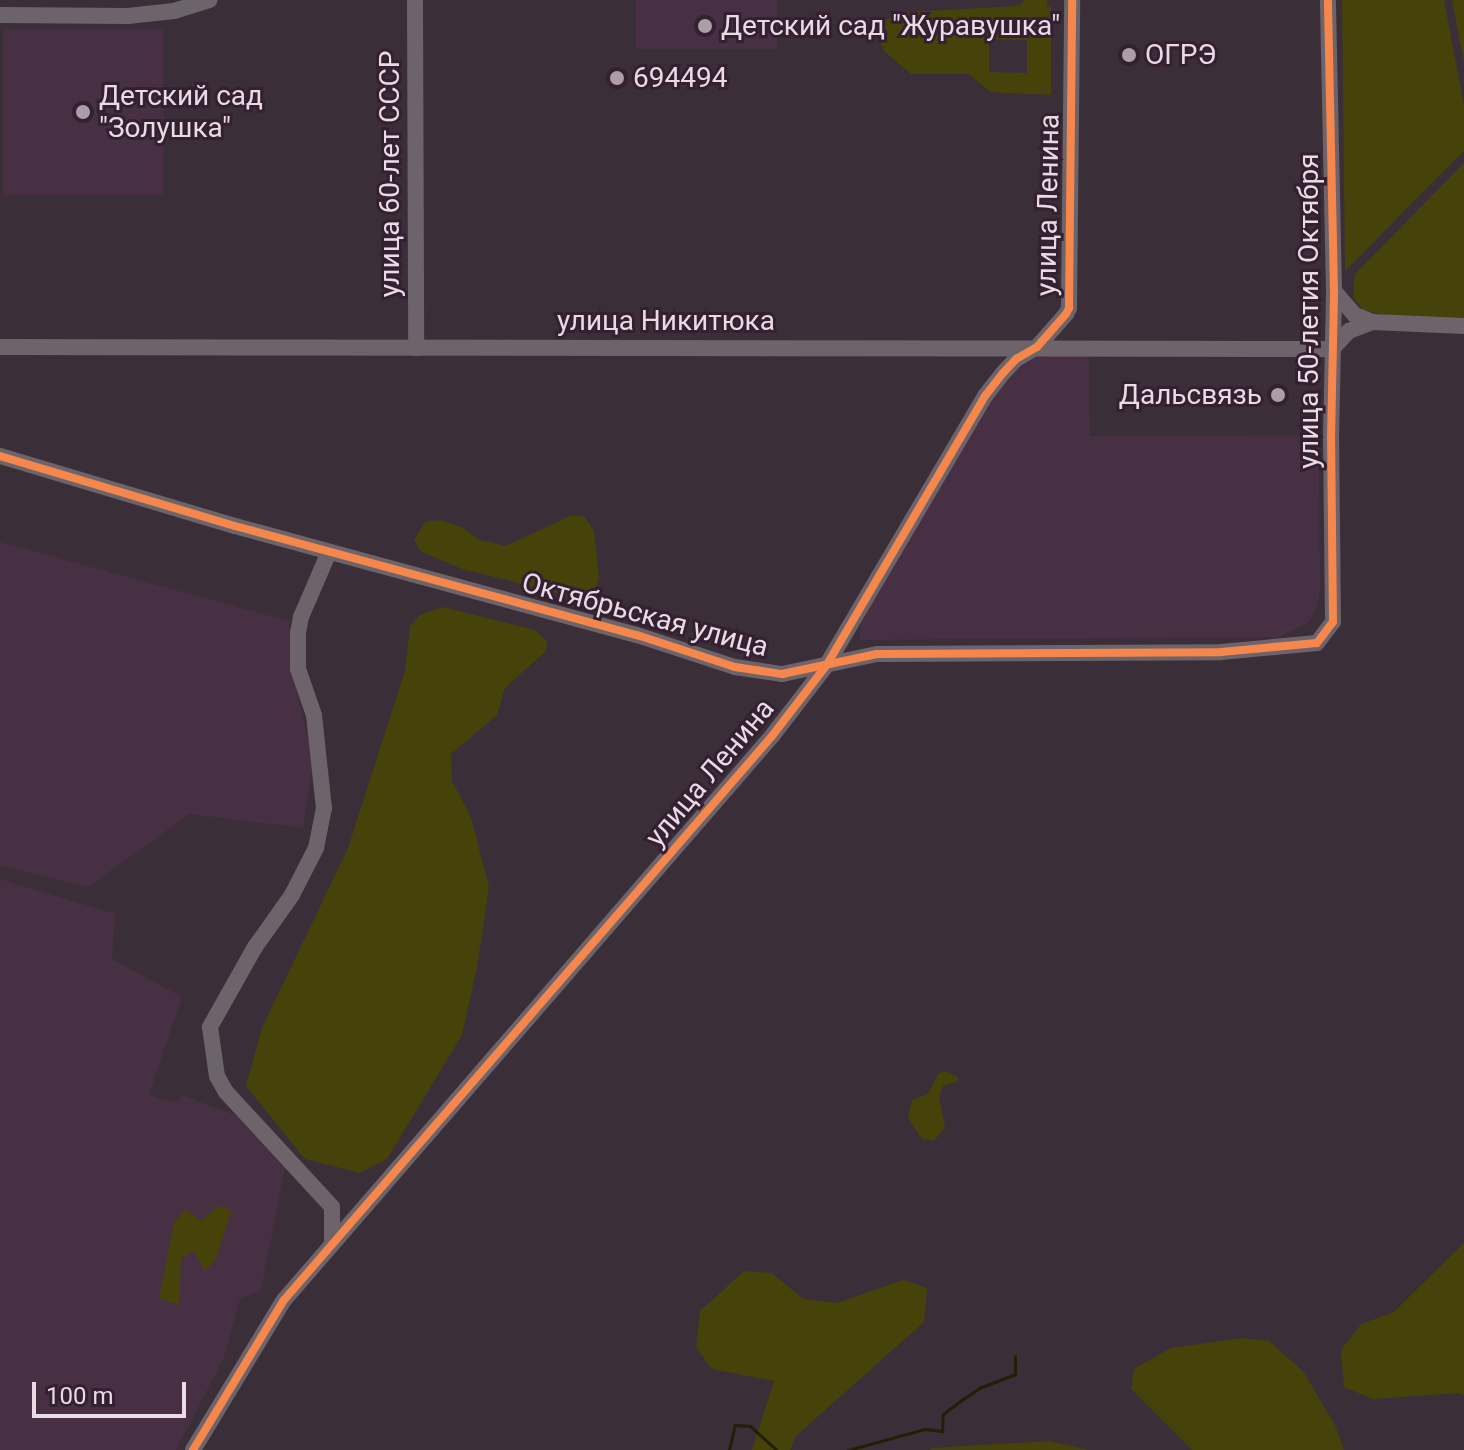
<!DOCTYPE html>
<html>
<head>
<meta charset="utf-8">
<style>
  body { margin:0 }
  #map { position:relative; width:1464px; height:1450px; overflow:hidden; background:#3a2e38; font-family:Roboto,sans-serif }
  div>[style] { position:absolute }
  [style*='--x'] { left:calc(var(--x)*1px); top:calc(var(--y)*1px); width:calc(var(--w)*1px); rotate:calc(var(--a)*1deg) }
  .built>* { inset:0; background:#472f44; transform-origin:0 0 }
  .green>* { inset:0; background:#454309 }
  .stream>* { height:3px; margin:-1.5px; padding:0 1.5px; transform-origin:1.5px; border-radius:1.5px; background:#211f05 }
  .minor>* { height:16px; margin:-8px; padding:0 8px; transform-origin:8px; border-radius:8px; background:#6d646b }
  .cycleway>* { height:8px; margin:-4px; padding:0 4px; transform-origin:4px; border-radius:4px; background:#f5874c }
  .dots>* { width:22px; height:22px; translate:-50% -50%; box-sizing:border-box; border:4px solid #342031; border-radius:50% }
  span { translate:-50% -50%; white-space:nowrap; text-align:center; line-height:1.15; -webkit-text-stroke:6px #342031; paint-order:stroke }
  .poi-label { font-size:28px; color:#e8dbe6 }
  .left { translate:0 -50%; text-align:left }
  .right { translate:-100% -50%; text-align:right }
  .street-label { font-size:28px; color:#e8dbe6 }
  .scale { position:absolute; left:32px; top:1382px; width:154px; height:36px; box-sizing:border-box; border:4px solid #e8dbe6; border-top:0; padding-left:10px; font-size:24px; line-height:28px; white-space:nowrap; color:#e8dbe6; -webkit-text-stroke:6px #342031; paint-order:stroke }
</style>
</head>
<body>
<div id="map">
  <div class="built">
    <div style="left:636px;top:0;width:141px;height:49px"></div>
    <div style="left:163px;top:29px;width:166px;height:160px;rotate:90deg"></div>
    <div style="clip-path:polygon(1089px 354px,1090px 436px,1319px 435px,1320px 587px,1317px 608px,1309px 622px,1279px 637px,859px 640px,863px 602px,996px 384px,1034px 355px)"></div>
    <div style="clip-path:polygon(0 542px,289px 621px,292px 672px,313px 760px,303px 828px,190px 814px,88px 887px,0 865px)"></div>
    <div style="clip-path:polygon(0 879px,115px 914px,112px 959px,182px 997px,149px 1095px,178px 1103px,181px 1095px,236px 1115px,285px 1169px,261px 1290px,240px 1299px,224px 1358px,176px 1450px,0 1450px)"></div>
  </div>
  <div class="green">
    <div style="clip-path:polygon(evenodd,1025px 0,1047px 0,1047px 7px,1051px 7px,1051px 95px,990px 92px,969px 74px,911px 74px,884px 51px,875px 30px,874px 24px,908px 12px,1019px 6px,1025px 0,989px 39px,1027px 40px,1027px 73px,989px 72px,989px 39px)"></div>
    <div style="clip-path:polygon(1342px 0,1444px 0,1464px 106px,1464px 151px,1345px 271px)"></div>
    <div style="clip-path:polygon(1452px 0,1464px 0,1464px 63px)"></div>
    <div style="clip-path:polygon(1464px 163px,1464px 320px,1390px 316px,1363px 310px,1353px 297px,1355px 274px)"></div>
    <div style="clip-path:polygon(572px 515px,585px 517px,594px 531px,599px 577px,593px 597px,585px 600px,462px 569px,420px 551px,414px 540px,425px 522px,439px 520px,462px 527px,480px 540px,506px 546px)"></div>
    <div style="clip-path:polygon(443px 607px,535px 630px,547px 641px,546px 651px,505px 688px,497px 715px,451px 754px,452px 781px,471px 817px,489px 887px,477px 967px,462px 1035px,387px 1159px,360px 1173px,305px 1159px,246px 1086px,262px 1028px,348px 848px,405px 671px,410px 626px,420px 615px)"></div>
    <div style="clip-path:polygon(945px 1071px,958px 1077px,958px 1081px,943px 1086px,939px 1097px,945px 1127px,934px 1141px,922px 1139px,908px 1118px,912px 1100px,928px 1094px,938px 1074px)"></div>
    <div style="clip-path:polygon(218px 1206px,232px 1210px,216px 1259px,205px 1272px,194px 1251px,181px 1258px,179px 1305px,159px 1298px,174px 1222px,186px 1209px,201px 1221px)"></div>
    <div style="clip-path:polygon(1464px 1243px,1464px 1396px,1459px 1393px,1373px 1399px,1344px 1387px,1341px 1350px,1361px 1324px,1394px 1312px)"></div>
    <div style="clip-path:polygon(744px 1271px,772px 1273px,803px 1299px,837px 1303px,903px 1280px,927px 1288px,924px 1322px,796px 1436px,790px 1450px,752px 1450px,774px 1381px,712px 1369px,696px 1347px,700px 1311px)"></div>
    <div style="clip-path:polygon(1242px 1338px,1269px 1341px,1303px 1371px,1335px 1425px,1344px 1450px,1192px 1450px,1131px 1389px,1134px 1369px,1171px 1348px)"></div>
    <div style="clip-path:polygon(1049px 1441px,1090px 1450px,930px 1450px,932px 1448px)"></div>
  </div>
  <div class="stream">
    <div style="--x:729;--y:1450;--w:26;--a:-77"></div>
    <div style="--x:735;--y:1425;--w:15;--a:4"></div>
    <div style="--x:750;--y:1426;--w:36;--a:42"></div>
    <div style="--x:848;--y:1450;--w:80;--a:-15.3"></div>
    <div style="--x:925;--y:1429;--w:17;--a:7"></div>
    <div style="--x:942;--y:1431;--w:17;--a:-87"></div>
    <div style="--x:943;--y:1414;--w:21;--a:-37"></div>
    <div style="--x:960;--y:1401;--w:23;--a:-34"></div>
    <div style="--x:979;--y:1388;--w:39;--a:-21"></div>
    <div style="--x:1015;--y:1374;--w:18;--a:-90"></div>
  </div>
  <div class="minor">
    <div style="--x:415;--y:0;--w:348;--a:89.8"></div>
    <div style="--x:0;--y:15;--w:128;--a:0.4"></div>
    <div style="--x:128;--y:16;--w:46;--a:-6.2"></div>
    <div style="--x:174;--y:11;--w:37;--a:-17"></div>
    <div style="--x:1334;--y:291;--w:32;--a:49"></div>
    <div style="--x:1355;--y:315;--w:18;--a:22"></div>
    <div style="--x:0;--y:347;--w:1331;--a:0.09"></div>
    <div style="--x:1332;--y:349;--w:25;--a:-47"></div>
    <div style="--x:1349;--y:331;--w:25;--a:-21"></div>
    <div style="--x:1372;--y:322;--w:92;--a:2.5"></div>
    <div style="--x:0;--y:456;--w:245;--a:16.6"></div>
    <div style="--x:235;--y:526;--w:417;--a:15.2"></div>
    <div style="--x:637;--y:635;--w:103;--a:18.1"></div>
    <div style="--x:735;--y:667;--w:48;--a:8.5"></div>
    <div style="--x:782;--y:674;--w:97;--a:-11.9"></div>
    <div style="--x:877;--y:654;--w:344;--a:-0.3"></div>
    <div style="--x:1221;--y:652;--w:96;--a:-5.4"></div>
    <div style="--x:1317;--y:643;--w:26;--a:-53"></div>
    <div style="--x:1333;--y:622;--w:183;--a:-90.6"></div>
    <div style="--x:1331;--y:439;--w:148;--a:-88.8"></div>
    <div style="--x:1334;--y:291;--w:291;--a:-91.2"></div>
    <div style="--x:329;--y:552;--w:71;--a:113.3"></div>
    <div style="--x:301;--y:617;--w:16;--a:101"></div>
    <div style="--x:298;--y:633;--w:36;--a:90"></div>
    <div style="--x:298;--y:669;--w:49;--a:70.8"></div>
    <div style="--x:314;--y:715;--w:94;--a:83.9"></div>
    <div style="--x:324;--y:808;--w:41;--a:101.3"></div>
    <div style="--x:316;--y:848;--w:53;--a:117.1"></div>
    <div style="--x:292;--y:895;--w:64;--a:125.4"></div>
    <div style="--x:255;--y:947;--w:92;--a:119.4"></div>
    <div style="--x:210;--y:1027;--w:49;--a:81.9"></div>
    <div style="--x:217;--y:1076;--w:18;--a:61"></div>
    <div style="--x:226;--y:1092;--w:156;--a:47.3"></div>
    <div style="--x:332;--y:1207;--w:37;--a:90"></div>
    <div style="--x:193;--y:1450;--w:175;--a:-58.8"></div>
    <div style="--x:284;--y:1300;--w:746;--a:-49.13"></div>
    <div style="--x:772;--y:736;--w:88;--a:-52.4"></div>
    <div style="--x:826;--y:666;--w:313;--a:-59.5"></div>
    <div style="--x:985;--y:396;--w:29;--a:-52"></div>
    <div style="--x:1003;--y:373;--w:19;--a:-47"></div>
    <div style="--x:1016;--y:359;--w:24;--a:-30"></div>
    <div style="--x:1037;--y:347;--w:44;--a:-48.7"></div>
    <div style="--x:1066;--y:314;--w:7;--a:-63"></div>
    <div style="--x:1069;--y:308;--w:308;--a:-89.4"></div>
  </div>
  <div class="cycleway">
    <div style="--x:0;--y:456;--w:245;--a:16.6"></div>
    <div style="--x:235;--y:526;--w:417;--a:15.2"></div>
    <div style="--x:637;--y:635;--w:103;--a:18.1"></div>
    <div style="--x:735;--y:667;--w:48;--a:8.5"></div>
    <div style="--x:782;--y:674;--w:97;--a:-11.9"></div>
    <div style="--x:877;--y:654;--w:344;--a:-0.3"></div>
    <div style="--x:1221;--y:652;--w:96;--a:-5.4"></div>
    <div style="--x:1317;--y:643;--w:26;--a:-53"></div>
    <div style="--x:1333;--y:622;--w:183;--a:-90.6"></div>
    <div style="--x:1331;--y:439;--w:148;--a:-88.8"></div>
    <div style="--x:1334;--y:291;--w:291;--a:-91.2"></div>
    <div style="--x:193;--y:1450;--w:175;--a:-58.8"></div>
    <div style="--x:284;--y:1300;--w:746;--a:-49.13"></div>
    <div style="--x:772;--y:736;--w:88;--a:-52.4"></div>
    <div style="--x:826;--y:666;--w:313;--a:-59.5"></div>
    <div style="--x:985;--y:396;--w:29;--a:-52"></div>
    <div style="--x:1003;--y:373;--w:19;--a:-47"></div>
    <div style="--x:1016;--y:359;--w:24;--a:-30"></div>
    <div style="--x:1037;--y:347;--w:44;--a:-48.7"></div>
    <div style="--x:1066;--y:314;--w:7;--a:-63"></div>
    <div style="--x:1069;--y:308;--w:308;--a:-89.4"></div>
  </div>
  <div class="dots">
    <div style="left:705px;top:26px;background:#ab9ea9"></div>
    <div style="left:1129px;top:55px;background:#ab9ea9"></div>
    <div style="left:617px;top:78px;background:#ab9ea9"></div>
    <div style="left:83px;top:112px;background:#ab9ea9"></div>
    <div style="left:1278px;top:395px;background:#ab9ea9"></div>
  </div>
  <div class="poi-label">
    <span class="left" style="left:721px;top:26px">Детский сад "Журавушка"</span>
    <span class="left" style="left:1145px;top:55px">ОГРЭ</span>
    <span class="left" style="left:633px;top:78px">694494</span>
    <span class="left" style="left:99px;top:112px">Детский сад<br>"Золушка"</span>
    <span class="right" style="left:1262px;top:395px">Дальсвязь</span>
  </div>
  <div class="street-label">
    <span style="left:390px;top:174px;rotate:-90deg">улица 60-лет СССР</span>
    <span style="left:1048px;top:205px;rotate:-89deg">улица Ленина</span>
    <span style="left:1309px;top:311px;rotate:-90deg">улица 50-летия Октября</span>
    <span style="left:666px;top:321px">улица Никитюка</span>
    <span style="left:645px;top:615px;rotate:15deg">Октябрьская улица</span>
    <span style="left:710px;top:773px;rotate:-50deg">улица Ленина</span>
  </div>
  <div class="scale">100 m</div>
</div>
</body>
</html>
